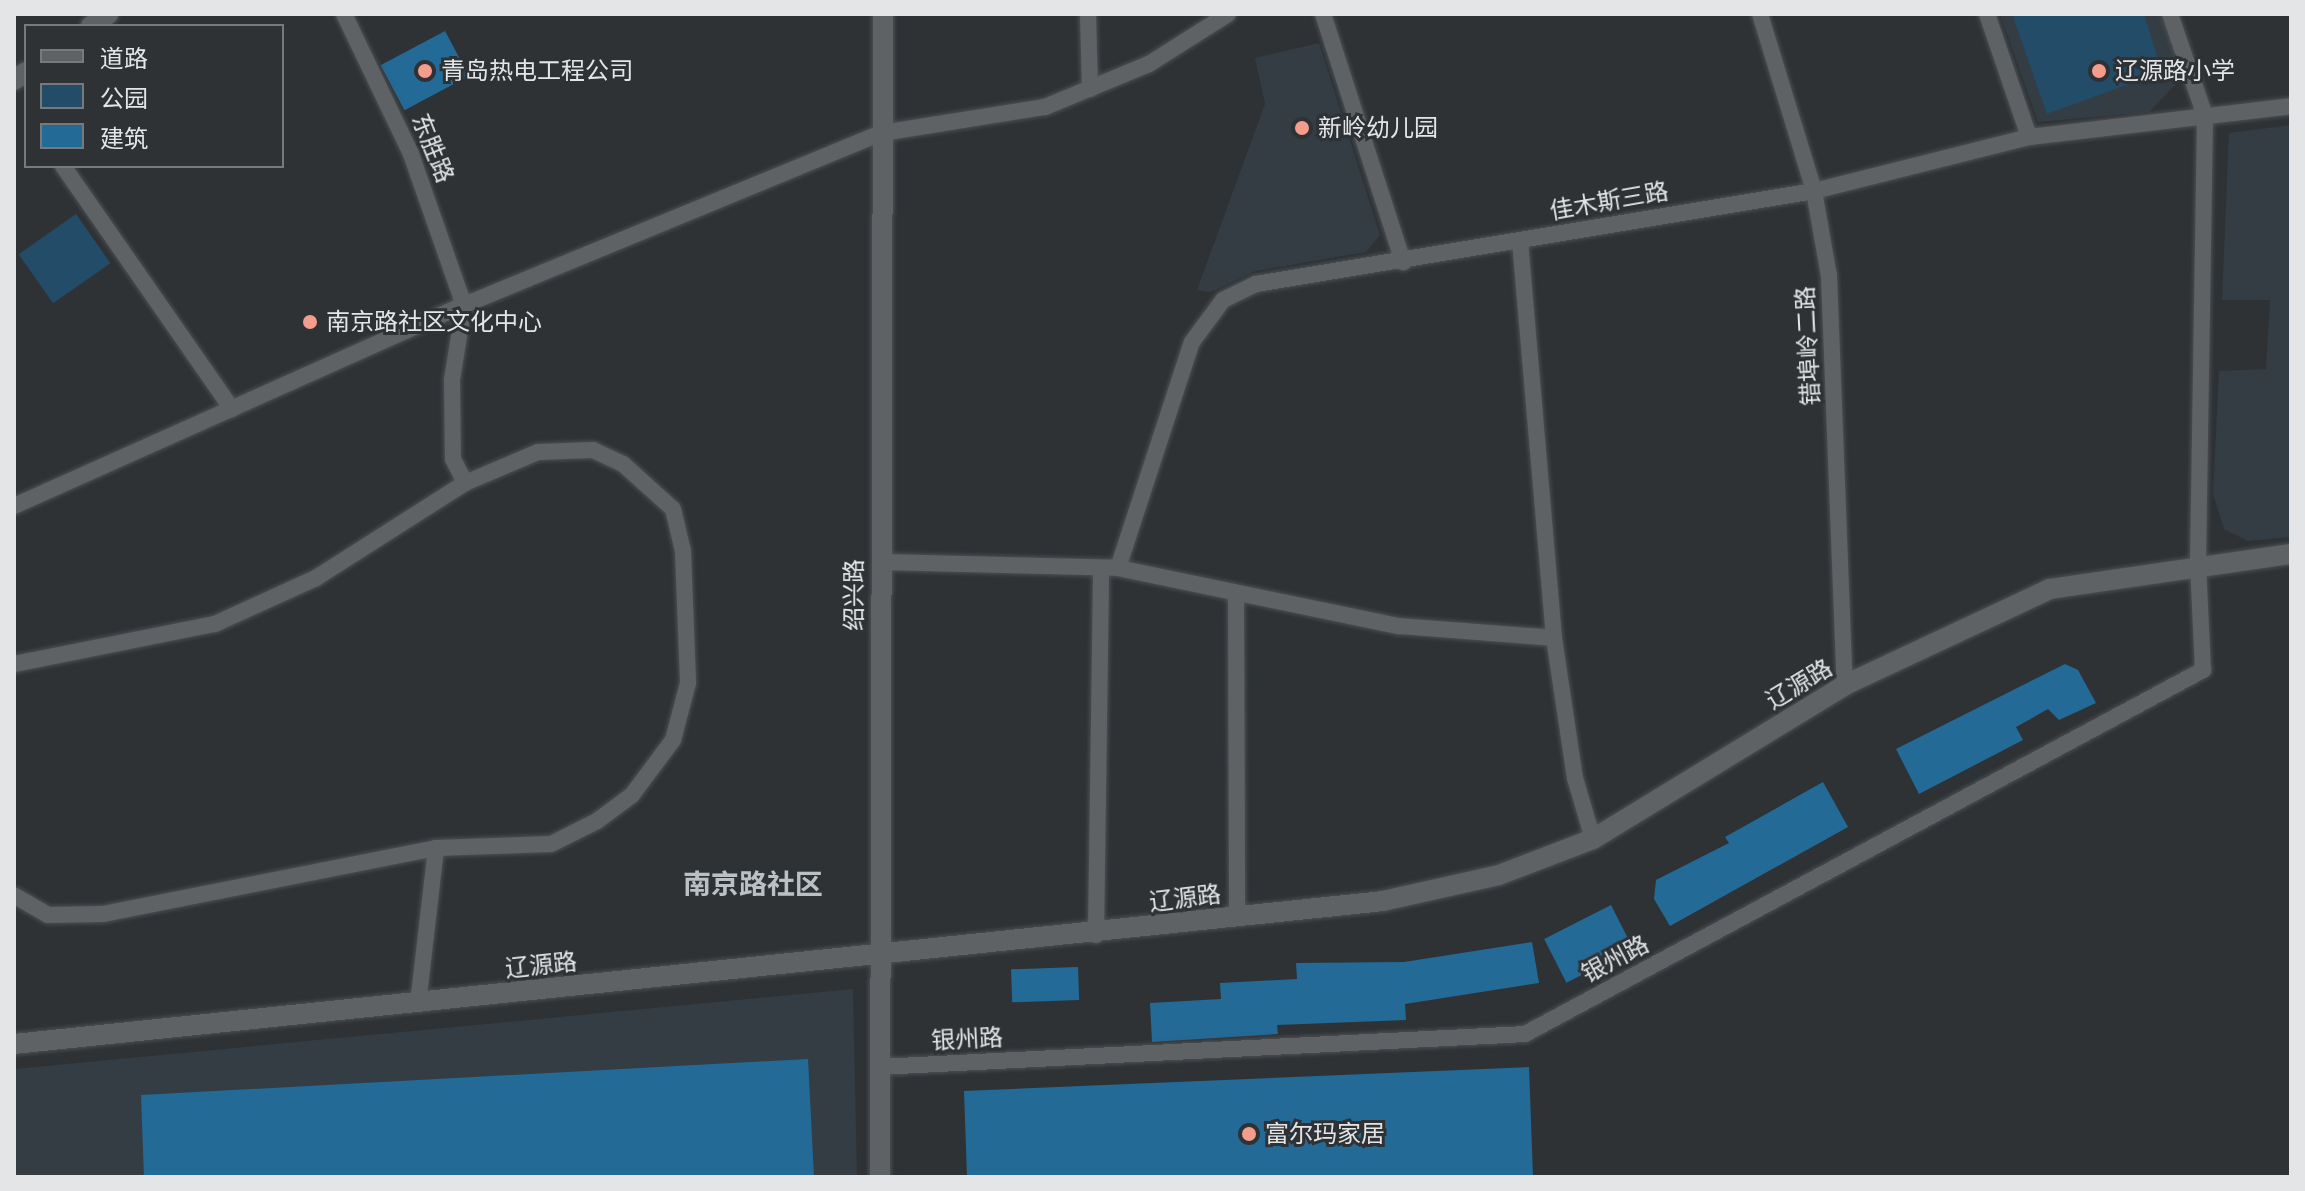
<!DOCTYPE html>
<html>
<head>
<meta charset="utf-8">
<style>
  body { margin:0 }
  #map { position:relative; width:2305px; height:1191px; overflow:hidden; background:#2e3235; font-family:Helvetica,"Noto Sans SC",sans-serif }
  div>[style] { position:absolute }
  [style*='--x'] { left:calc(var(--x)*1px); top:calc(var(--y)*1px); width:calc(var(--w)*1px); rotate:calc(var(--a)*1deg) }
  .built>* { inset:0; background:#343d44 }
  .green>* { inset:0; background:#224c68; transform-origin:0 0 }
  .building>* { inset:0; background:#246a97; transform-origin:0 0 }
  .roads { filter:drop-shadow(0 0 2px #4c4f52) drop-shadow(0 0 2px #4c4f52) }
  .minor>* { height:16px; margin:-8px; padding:0 8px; transform-origin:8px; border-radius:8px; background:#5e6265 }
  .tertiary>* { height:20px; margin:-10px; padding:0 10px; transform-origin:10px; border-radius:10px; background:#5e6265 }
  .dots>* { width:22px; height:22px; translate:-50% -50%; box-sizing:border-box; border:4px solid #2e3235; border-radius:50% }
  span { translate:-50% -50%; white-space:nowrap; text-align:center; line-height:1.15; -webkit-text-stroke:6px #2e3235; paint-order:stroke }
  .poi-label { font-size:24px; color:#e3e5e7 }
  .left { translate:0 -50%; text-align:left }
  .street-label { font-size:24px; color:#e3e5e7 }
  .quarter-label { font-size:28px; color:#bbc0c4; font-weight:700 }
  .frame { position:absolute; inset:0; border:16px solid #e3e5e7; pointer-events:none }
  .legend { position:absolute; left:24px; top:24px; width:260px; height:144px; box-sizing:border-box; background:#2e3235; border:2px solid #767a7c; margin:0; padding:10px 14px; list-style:none; font-size:24px; color:#e3e5e7 }
  .legend li { display:flex; align-items:center; gap:16px; height:40px }
  .legend b { width:40px; border:2px solid #767a7c }
</style>
</head>
<body>
<div id="map">
  <div class="built">
    <div style="clip-path:polygon(2000px 14px,2164px 14px,2180px 60px,2177px 83px,2149px 112px,2038px 122px)"></div>
    <div style="clip-path:polygon(1319px 43px,1380px 235px,1366px 252px,1255px 271px,1211px 292px,1197px 290px,1265px 104px,1255px 58px)"></div>
    <div style="clip-path:polygon(2291px 125px,2291px 537px,2248px 541px,2224px 529px,2213px 494px,2219px 371px,2266px 369px,2270px 300px,2222px 300px,2229px 133px)"></div>
    <div style="clip-path:polygon(853px 989px,857px 1177px,14px 1177px,14px 1069px)"></div>
  </div>
  <div class="green">
    <div style="clip-path:polygon(2012px 14px,2144px 14px,2162px 72px,2047px 114px)"></div>
    <div style="left:76px;top:214px;width:60px;height:70px;rotate:55deg"></div>
  </div>
  <div class="building">
    <div style="left:445px;top:31px;width:51px;height:73px;rotate:62deg"></div>
    <div style="clip-path:polygon(2065px 664px,2078px 670px,2096px 703px,2059px 720px,2048px 709px,2016px 727px,2023px 740px,1919px 794px,1896px 749px)"></div>
    <div style="clip-path:polygon(1823px 782px,1848px 827px,1670px 926px,1654px 899px,1656px 880px,1729px 843px,1725px 837px)"></div>
    <div style="left:1611px;top:905px;width:49px;height:75px;rotate:63deg"></div>
    <div style="clip-path:polygon(1532px 942px,1539px 983px,1405px 1004px,1406px 1020px,1277px 1025px,1278px 1034px,1152px 1042px,1150px 1003px,1221px 999px,1220px 983px,1297px 979px,1296px 963px,1404px 962px)"></div>
    <div style="left:1078px;top:967px;width:33px;height:67px;rotate:88deg"></div>
    <div style="clip-path:polygon(808px 1059px,814px 1177px,144px 1177px,141px 1095px)"></div>
    <div style="clip-path:polygon(1529px 1067px,1533px 1177px,967px 1177px,964px 1091px)"></div>
  </div>
  <div class="roads">
    <div class="minor">
      <div style="--x:344;--y:14;--w:155;--a:64.4"></div>
      <div style="--x:411;--y:154;--w:160;--a:70.7"></div>
      <div style="--x:464;--y:305;--w:76;--a:99.1"></div>
      <div style="--x:452;--y:380;--w:79;--a:89.3"></div>
      <div style="--x:453;--y:459;--w:27;--a:63"></div>
      <div style="--x:1088;--y:14;--w:75;--a:88.5"></div>
      <div style="--x:1323;--y:14;--w:261;--a:72.1"></div>
      <div style="--x:1760;--y:14;--w:185;--a:73"></div>
      <div style="--x:1814;--y:191;--w:86;--a:80"></div>
      <div style="--x:1829;--y:276;--w:409;--a:87.8"></div>
      <div style="--x:1987;--y:14;--w:130;--a:71.1"></div>
      <div style="--x:63;--y:166;--w:296;--a:55.2"></div>
      <div style="--x:1520;--y:241;--w:398;--a:85.1"></div>
      <div style="--x:1554;--y:638;--w:142;--a:81.5"></div>
      <div style="--x:1575;--y:778;--w:64;--a:73.6"></div>
      <div style="--x:14;--y:506;--w:493;--a:-24.1"></div>
      <div style="--x:464;--y:305;--w:452;--a:-22.4"></div>
      <div style="--x:882;--y:133;--w:165;--a:-9.1"></div>
      <div style="--x:1045;--y:107;--w:113;--a:-22.5"></div>
      <div style="--x:1149;--y:64;--w:93;--a:-32.3"></div>
      <div style="--x:880;--y:562;--w:238;--a:1.4"></div>
      <div style="--x:1118;--y:568;--w:287;--a:11.7"></div>
      <div style="--x:1399;--y:626;--w:155;--a:4.4"></div>
      <div style="--x:1118;--y:568;--w:238;--a:-71.9"></div>
      <div style="--x:1192;--y:342;--w:52;--a:-53.6"></div>
      <div style="--x:1223;--y:300;--w:37;--a:-26"></div>
      <div style="--x:1256;--y:284;--w:566;--a:-9.46"></div>
      <div style="--x:1814;--y:191;--w:222;--a:-14.1"></div>
      <div style="--x:2029;--y:137;--w:264;--a:-6.7"></div>
      <div style="--x:1236;--y:593;--w:325;--a:89.8"></div>
      <div style="--x:14;--y:664;--w:205;--a:-11.3"></div>
      <div style="--x:215;--y:624;--w:111;--a:-24.5"></div>
      <div style="--x:316;--y:578;--w:177;--a:-32.5"></div>
      <div style="--x:465;--y:483;--w:79;--a:-23"></div>
      <div style="--x:538;--y:452;--w:55;--a:-2.1"></div>
      <div style="--x:593;--y:450;--w:33;--a:25"></div>
      <div style="--x:623;--y:464;--w:67;--a:42"></div>
      <div style="--x:673;--y:509;--w:43;--a:76.6"></div>
      <div style="--x:683;--y:551;--w:132;--a:87.8"></div>
      <div style="--x:688;--y:683;--w:59;--a:104.7"></div>
      <div style="--x:673;--y:740;--w:69;--a:126.7"></div>
      <div style="--x:632;--y:795;--w:44;--a:143.4"></div>
      <div style="--x:597;--y:821;--w:51;--a:153.4"></div>
      <div style="--x:551;--y:844;--w:115;--a:178"></div>
      <div style="--x:436;--y:848;--w:340;--a:168.8"></div>
      <div style="--x:102;--y:914;--w:54;--a:178.9"></div>
      <div style="--x:48;--y:915;--w:39;--a:-150"></div>
      <div style="--x:1096;--y:935;--w:367;--a:-89.2"></div>
      <div style="--x:418;--y:1004;--w:157;--a:-83.4"></div>
      <div style="--x:879;--y:1067;--w:647;--a:-2.92"></div>
      <div style="--x:1525;--y:1034;--w:770;--a:-28.23"></div>
      <div style="--x:2203;--y:670;--w:107;--a:-92.7"></div>
      <div style="--x:2198;--y:563;--w:447;--a:-89.1"></div>
      <div style="--x:2205;--y:116;--w:108;--a:-108.9"></div>
    </div>
    <div class="tertiary">
      <div style="--x:91;--y:26;--w:21;--a:-35"></div>
      <div style="--x:14;--y:80;--w:14;--a:-34"></div>
      <div style="--x:14;--y:1044;--w:1376;--a:-5.96"></div>
      <div style="--x:1383;--y:901;--w:119;--a:-12.6"></div>
      <div style="--x:1499;--y:875;--w:101;--a:-21"></div>
      <div style="--x:1593;--y:839;--w:295;--a:-31.4"></div>
      <div style="--x:1845;--y:685;--w:226;--a:-25.1"></div>
      <div style="--x:2050;--y:589;--w:244;--a:-8.3"></div>
      <div style="--x:880;--y:1177;--w:1163;--a:-89.85"></div>
    </div>
  </div>
  <div class="dots">
    <div style="left:425px;top:71px;background:#f49d8d"></div>
    <div style="left:2099px;top:71px;background:#f49d8d"></div>
    <div style="left:1302px;top:128px;background:#f49d8d"></div>
    <div style="left:310px;top:322px;background:#f49d8d"></div>
    <div style="left:1249px;top:1134px;background:#f49d8d"></div>
  </div>
  <div class="poi-label">
    <span class="left" style="left:441px;top:71px">青岛热电工程公司</span>
    <span class="left" style="left:2115px;top:71px">辽源路小学</span>
    <span class="left" style="left:1318px;top:128px">新岭幼儿园</span>
    <span class="left" style="left:326px;top:322px">南京路社区文化中心</span>
    <span class="left" style="left:1265px;top:1134px">富尔玛家居</span>
  </div>
  <div class="street-label">
    <span style="left:433px;top:148px;rotate:68deg">东胜路</span>
    <span style="left:1609px;top:201px;rotate:-10deg">佳木斯三路</span>
    <span style="left:1808px;top:346px;rotate:-93deg">错埠岭二路</span>
    <span style="left:854px;top:595px;rotate:-90deg">绍兴路</span>
    <span style="left:1799px;top:684px;rotate:-31deg">辽源路</span>
    <span style="left:1185px;top:898px;rotate:-7deg">辽源路</span>
    <span style="left:1615px;top:959px;rotate:-28deg">银州路</span>
    <span style="left:541px;top:965px;rotate:-6deg">辽源路</span>
    <span style="left:967px;top:1039px;rotate:-3deg">银州路</span>
  </div>
  <div class="quarter-label">
    <span style="left:753px;top:885px">南京路社区</span>
  </div>
  <div class="frame"></div>
  <ul class="legend">
  <li><b style="height:10px;background:#5e6265"></b>道路</li>
  <li><b style="height:22px;background:#224c68"></b>公园</li>
  <li><b style="height:22px;background:#246a97"></b>建筑</li>
  </ul>
</div>
</body>
</html>
